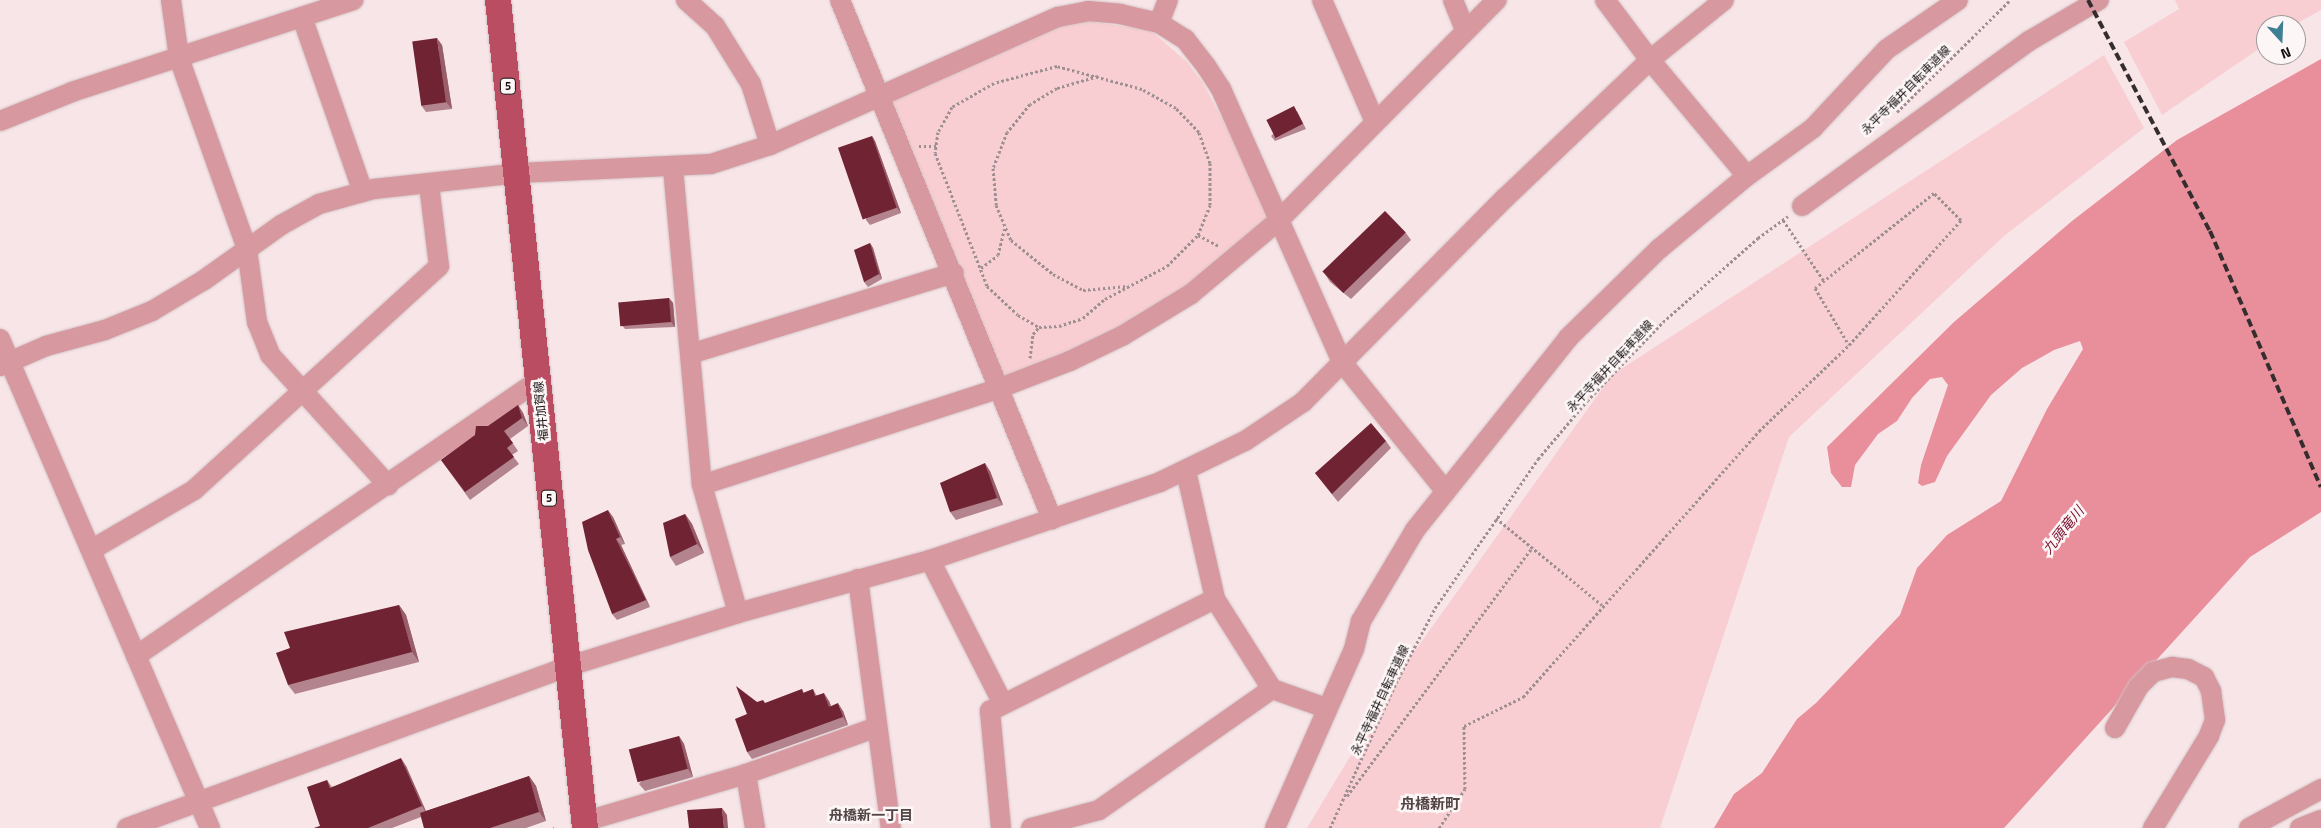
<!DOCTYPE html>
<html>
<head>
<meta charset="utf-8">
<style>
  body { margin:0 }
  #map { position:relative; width:2321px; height:828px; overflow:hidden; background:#f7e5e7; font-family:"Titillium Web","Noto Sans JP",sans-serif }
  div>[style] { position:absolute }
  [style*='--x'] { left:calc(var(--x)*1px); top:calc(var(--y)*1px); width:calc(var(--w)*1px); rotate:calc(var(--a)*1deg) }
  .green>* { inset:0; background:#f8ced2 }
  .water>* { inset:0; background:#e88f9b }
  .path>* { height:3px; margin-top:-1.5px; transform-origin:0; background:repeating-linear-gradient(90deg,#9e9092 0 2.5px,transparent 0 5px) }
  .roads { filter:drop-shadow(0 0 1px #d3c3c5) drop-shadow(0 0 1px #d3c3c5) }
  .minor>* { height:20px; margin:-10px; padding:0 10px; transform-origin:10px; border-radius:10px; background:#d798a0 }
  .major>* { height:26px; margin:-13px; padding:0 13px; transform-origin:13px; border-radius:13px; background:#bb4d62 }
  .rail>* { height:4px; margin-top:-2px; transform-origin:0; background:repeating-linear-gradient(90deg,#342c2d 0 8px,transparent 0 12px) }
  .wall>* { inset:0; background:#b3848d }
  .shaded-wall>* { inset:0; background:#985d69 }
  .building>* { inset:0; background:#6f2333; transform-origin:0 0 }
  span { translate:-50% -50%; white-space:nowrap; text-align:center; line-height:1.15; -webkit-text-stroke:5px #fdf6f6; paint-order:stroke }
  .shield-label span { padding:1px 4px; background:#fdf6f6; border:1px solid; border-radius:4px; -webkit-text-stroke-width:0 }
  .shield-label { font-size:11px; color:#171112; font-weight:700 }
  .street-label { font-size:12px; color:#171112 }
  .water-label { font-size:14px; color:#790f2f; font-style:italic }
  .neighbourhood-label { font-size:14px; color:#534546; font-weight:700 }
  .quarter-label { font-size:15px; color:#534546; font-weight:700 }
  .north { position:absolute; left:2256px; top:15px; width:50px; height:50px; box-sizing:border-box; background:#fdf6f6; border:1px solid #a19a9b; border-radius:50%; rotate:160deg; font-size:14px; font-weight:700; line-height:20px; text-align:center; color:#171112 }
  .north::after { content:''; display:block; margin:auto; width:18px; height:22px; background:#3f7f93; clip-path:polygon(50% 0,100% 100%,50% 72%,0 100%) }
</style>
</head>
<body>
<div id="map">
  <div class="green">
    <div style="clip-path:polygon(2175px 0,2321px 0,2321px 10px,2294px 25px,2266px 25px,2266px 44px,2162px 115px,2124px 42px,2179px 9px)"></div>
    <div style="clip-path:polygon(1058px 17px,1150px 30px,1187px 62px,1202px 82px,1278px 221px,1191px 294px,1000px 388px,884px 101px)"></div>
    <div style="clip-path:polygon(2104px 55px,2144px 128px,2004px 236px,1789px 437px,1660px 828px,1307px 828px,1407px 662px,1612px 375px)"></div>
  </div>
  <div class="water">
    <div style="clip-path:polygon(2321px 59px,2321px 512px,2250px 557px,2004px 828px,1714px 828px,1734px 794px,1762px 773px,1797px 719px,1816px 703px,1900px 615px,1917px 568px,1947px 535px,2001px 501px,2047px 409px,2083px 349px,2080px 341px,2054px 350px,2022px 368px,1991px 395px,1947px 456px,1935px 482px,1922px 486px,1918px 483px,1921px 465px,1948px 385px,1942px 377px,1930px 379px,1912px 398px,1897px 421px,1878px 434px,1855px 465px,1851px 487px,1842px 487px,1831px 473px,1827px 447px,1954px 322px,2072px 221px,2177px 140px)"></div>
  </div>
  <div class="path">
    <div style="--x:1098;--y:76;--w:43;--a:163.7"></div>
    <div style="--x:1057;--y:88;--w:31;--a:149"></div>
    <div style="--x:1030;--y:104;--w:36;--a:129"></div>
    <div style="--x:1007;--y:132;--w:39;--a:111"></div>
    <div style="--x:993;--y:168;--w:37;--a:85"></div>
    <div style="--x:996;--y:205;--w:38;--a:67"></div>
    <div style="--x:1011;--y:240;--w:54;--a:39"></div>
    <div style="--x:1053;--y:274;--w:34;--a:28"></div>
    <div style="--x:1083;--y:290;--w:44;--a:-5.2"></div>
    <div style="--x:1897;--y:112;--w:159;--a:-44.7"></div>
    <div style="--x:919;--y:146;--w:17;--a:0"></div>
    <div style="--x:1783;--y:220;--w:73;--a:56.1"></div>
    <div style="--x:1198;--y:235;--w:24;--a:28"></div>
    <div style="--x:981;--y:268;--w:21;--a:-37"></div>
    <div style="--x:998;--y:255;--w:30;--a:-76"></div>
    <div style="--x:1030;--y:358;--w:24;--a:-83"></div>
    <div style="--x:1033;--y:334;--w:9;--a:-49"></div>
    <div style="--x:1039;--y:327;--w:20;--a:-3"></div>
    <div style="--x:1059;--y:326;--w:25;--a:-18"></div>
    <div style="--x:1083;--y:318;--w:29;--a:-41"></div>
    <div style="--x:1105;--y:299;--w:70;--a:-28"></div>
    <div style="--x:1167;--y:266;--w:44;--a:-45"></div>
    <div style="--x:1198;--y:235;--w:32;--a:-68"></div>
    <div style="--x:1210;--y:205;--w:42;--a:-90"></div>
    <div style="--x:1210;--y:163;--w:33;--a:-110"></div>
    <div style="--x:1199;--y:132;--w:33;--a:-134"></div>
    <div style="--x:1176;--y:108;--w:39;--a:-151"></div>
    <div style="--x:1142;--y:89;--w:88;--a:-164.9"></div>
    <div style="--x:1057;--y:66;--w:65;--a:164.9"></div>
    <div style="--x:994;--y:83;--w:48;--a:150.3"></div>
    <div style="--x:952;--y:107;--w:29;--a:119"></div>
    <div style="--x:938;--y:132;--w:21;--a:98"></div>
    <div style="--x:935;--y:153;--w:143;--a:68.6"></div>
    <div style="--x:987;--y:286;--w:42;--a:43.1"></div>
    <div style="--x:1018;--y:315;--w:24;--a:30"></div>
    <div style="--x:1496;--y:518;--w:137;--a:39.4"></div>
    <div style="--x:1347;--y:796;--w:309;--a:-53.3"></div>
    <div style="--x:553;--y:828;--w:1;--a:0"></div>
    <div style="--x:1330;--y:828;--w:159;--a:-65.5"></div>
    <div style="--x:1396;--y:683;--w:85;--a:-62.5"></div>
    <div style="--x:1435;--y:608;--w:181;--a:-55.3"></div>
    <div style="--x:1538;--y:459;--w:76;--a:-49.8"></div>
    <div style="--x:1587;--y:401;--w:110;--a:-46.1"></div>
    <div style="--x:1663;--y:322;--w:127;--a:-41.5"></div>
    <div style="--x:1758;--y:238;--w:37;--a:-36"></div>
    <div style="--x:1439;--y:828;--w:47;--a:-56.3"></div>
    <div style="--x:1465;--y:789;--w:63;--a:-90.9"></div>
    <div style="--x:1464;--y:726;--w:66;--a:-26.2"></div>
    <div style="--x:1523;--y:697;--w:356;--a:-48.4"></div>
    <div style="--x:1759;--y:431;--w:124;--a:-43.7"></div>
    <div style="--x:1849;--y:345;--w:168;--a:-48.1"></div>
    <div style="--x:1961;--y:220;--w:38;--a:-135"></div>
    <div style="--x:1934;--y:193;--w:152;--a:141.4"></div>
    <div style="--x:1815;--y:288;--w:66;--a:59.2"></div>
  </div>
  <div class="roads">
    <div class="minor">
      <div style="--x:171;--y:0;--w:59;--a:82.1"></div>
      <div style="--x:179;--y:58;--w:203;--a:70.4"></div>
      <div style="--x:247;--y:249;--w:74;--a:82.2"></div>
      <div style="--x:257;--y:322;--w:35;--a:68"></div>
      <div style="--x:270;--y:355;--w:176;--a:47.8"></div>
      <div style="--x:686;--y:0;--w:39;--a:42"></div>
      <div style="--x:715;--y:26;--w:68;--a:58.2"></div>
      <div style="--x:751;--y:84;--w:64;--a:72.7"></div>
      <div style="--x:840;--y:0;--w:561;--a:67.78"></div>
      <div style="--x:1322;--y:0;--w:133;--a:66.5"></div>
      <div style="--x:1453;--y:0;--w:31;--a:68"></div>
      <div style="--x:1605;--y:0;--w:75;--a:53.1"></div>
      <div style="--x:1650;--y:60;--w:151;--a:50.1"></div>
      <div style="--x:302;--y:17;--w:185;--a:70.8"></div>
      <div style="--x:1159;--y:23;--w:25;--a:-69"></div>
      <div style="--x:0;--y:121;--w:78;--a:-21.9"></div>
      <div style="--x:72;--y:92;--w:296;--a:-18.1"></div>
      <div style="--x:673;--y:168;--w:318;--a:84.8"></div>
      <div style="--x:702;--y:485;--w:133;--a:74.3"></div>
      <div style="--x:1802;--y:206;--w:281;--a:-36"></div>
      <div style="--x:2029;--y:41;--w:81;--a:-30.4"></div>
      <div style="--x:0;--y:339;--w:532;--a:66.76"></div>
      <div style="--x:690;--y:354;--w:276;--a:-17.1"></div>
      <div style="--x:0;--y:366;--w:50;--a:-23.5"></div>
      <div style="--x:46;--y:346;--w:61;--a:-15.2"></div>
      <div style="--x:105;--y:330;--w:51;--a:-22"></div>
      <div style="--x:152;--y:311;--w:61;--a:-30.8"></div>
      <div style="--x:204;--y:280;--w:95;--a:-35.5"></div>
      <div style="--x:281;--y:225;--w:43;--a:-28.9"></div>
      <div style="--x:319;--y:204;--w:57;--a:-15.3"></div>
      <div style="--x:374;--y:189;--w:145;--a:-6.3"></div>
      <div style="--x:518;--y:173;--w:193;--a:-2.7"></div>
      <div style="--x:711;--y:164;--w:62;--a:-17.9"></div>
      <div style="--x:770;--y:145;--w:315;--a:-24"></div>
      <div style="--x:1058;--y:17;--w:31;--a:-11"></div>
      <div style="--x:1088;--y:11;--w:32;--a:5"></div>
      <div style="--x:1120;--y:14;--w:40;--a:13"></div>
      <div style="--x:1159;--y:23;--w:31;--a:32"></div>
      <div style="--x:1185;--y:39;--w:34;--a:52"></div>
      <div style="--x:1206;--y:66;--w:27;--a:57"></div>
      <div style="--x:1221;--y:89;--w:299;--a:66.1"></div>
      <div style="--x:1342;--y:362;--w:166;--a:51.3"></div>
      <div style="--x:1186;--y:471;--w:131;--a:77.2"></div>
      <div style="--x:1215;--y:599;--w:107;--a:57.7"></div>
      <div style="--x:1272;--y:689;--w:57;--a:19.4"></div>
      <div style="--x:702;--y:485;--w:313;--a:-18"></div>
      <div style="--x:1000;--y:388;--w:75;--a:-21.1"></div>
      <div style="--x:1070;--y:361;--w:58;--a:-25.7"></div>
      <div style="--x:1122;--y:336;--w:81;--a:-31.3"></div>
      <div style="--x:1191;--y:294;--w:114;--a:-40"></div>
      <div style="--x:1278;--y:221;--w:311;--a:-45.3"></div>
      <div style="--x:91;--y:550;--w:119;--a:-30.2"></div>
      <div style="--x:194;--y:490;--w:332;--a:-42.4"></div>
      <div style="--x:439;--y:266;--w:83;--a:-97"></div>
      <div style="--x:930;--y:560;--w:161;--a:63.1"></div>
      <div style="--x:858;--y:579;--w:251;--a:82.5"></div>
      <div style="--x:136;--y:656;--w:487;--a:-34.4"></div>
      <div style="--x:2115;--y:728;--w:48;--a:-60.3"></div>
      <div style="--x:2139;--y:686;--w:20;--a:-45"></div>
      <div style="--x:2153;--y:672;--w:20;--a:-15"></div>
      <div style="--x:2172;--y:667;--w:16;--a:7"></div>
      <div style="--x:2188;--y:669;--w:18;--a:27"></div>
      <div style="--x:2204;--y:677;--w:16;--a:63"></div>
      <div style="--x:2211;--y:691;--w:29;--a:82"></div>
      <div style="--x:2215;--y:720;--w:17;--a:111"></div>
      <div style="--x:2209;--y:736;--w:108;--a:121.3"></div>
      <div style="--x:746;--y:774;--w:55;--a:80.5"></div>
      <div style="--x:583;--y:822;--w:170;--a:-16.4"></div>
      <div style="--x:746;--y:774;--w:139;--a:-19.7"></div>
      <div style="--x:127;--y:828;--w:468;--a:-20.1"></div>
      <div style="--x:566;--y:667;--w:180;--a:-17.4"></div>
      <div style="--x:738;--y:613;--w:199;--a:-15.4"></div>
      <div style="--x:930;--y:560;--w:243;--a:-18.7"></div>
      <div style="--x:1160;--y:482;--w:94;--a:-25.8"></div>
      <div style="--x:1245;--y:441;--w:70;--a:-33.9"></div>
      <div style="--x:1303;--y:402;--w:287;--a:-45.3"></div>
      <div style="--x:1505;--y:198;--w:200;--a:-43.6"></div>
      <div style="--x:1650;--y:60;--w:95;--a:-39"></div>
      <div style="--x:1001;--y:828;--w:118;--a:-95.4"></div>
      <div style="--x:990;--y:711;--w:251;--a:-26.5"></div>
      <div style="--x:1031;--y:828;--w:70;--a:-14.8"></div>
      <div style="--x:1099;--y:810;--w:211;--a:-35"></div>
      <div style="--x:1275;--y:828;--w:196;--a:-66.2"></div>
      <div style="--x:1354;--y:649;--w:29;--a:-76"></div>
      <div style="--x:1361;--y:621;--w:106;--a:-59.3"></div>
      <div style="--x:1415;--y:530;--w:246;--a:-51.4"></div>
      <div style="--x:1568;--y:338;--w:127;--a:-44.4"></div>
      <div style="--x:1659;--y:249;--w:114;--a:-39.7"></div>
      <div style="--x:1747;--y:176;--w:82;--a:-36"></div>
      <div style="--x:1813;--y:128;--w:108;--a:-46.9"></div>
      <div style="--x:1887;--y:49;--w:86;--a:-34.6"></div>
      <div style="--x:2249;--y:828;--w:82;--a:-28.4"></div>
      <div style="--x:2300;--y:828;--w:22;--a:-21"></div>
    </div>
    <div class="major">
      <div style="--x:498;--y:0;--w:833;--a:84"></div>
    </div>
  </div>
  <div class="rail">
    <div style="--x:2088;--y:0;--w:261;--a:62.2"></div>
    <div style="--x:2210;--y:231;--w:279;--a:66.6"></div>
  </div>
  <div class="wall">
    <div style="clip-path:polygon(442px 45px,452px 109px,426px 112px,421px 105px)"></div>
    <div style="clip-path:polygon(1297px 111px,1306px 129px,1275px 141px,1271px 136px)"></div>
    <div style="clip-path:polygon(872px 136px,875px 141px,901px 213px,870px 225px,866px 220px)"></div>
    <div style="clip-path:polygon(1406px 233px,1411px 240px,1351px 299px,1330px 282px,1325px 274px)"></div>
    <div style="clip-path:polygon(870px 243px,873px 248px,882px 279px,868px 287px,864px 282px)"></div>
    <div style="clip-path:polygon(669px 298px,673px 303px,675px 327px,625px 329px,621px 324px)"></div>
    <div style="clip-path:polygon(518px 405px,523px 413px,528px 426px,510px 439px,518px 451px,512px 455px,519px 464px,470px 500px,441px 460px)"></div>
    <div style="clip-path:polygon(1386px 441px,1391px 448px,1338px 502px,1315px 473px)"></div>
    <div style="clip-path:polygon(990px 471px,1003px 505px,956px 520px,950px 512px)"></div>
    <div style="clip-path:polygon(685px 514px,692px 524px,704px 553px,676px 566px,670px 557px)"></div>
    <div style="clip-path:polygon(613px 517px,625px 544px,621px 545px,650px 607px,617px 620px,612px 614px)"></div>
    <div style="clip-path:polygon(399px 605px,406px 615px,419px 662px,295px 694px,288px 685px)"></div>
    <div style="clip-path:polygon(802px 689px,804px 693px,813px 689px,817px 696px,829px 701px,831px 706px,843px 711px,848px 725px,752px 759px,747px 752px,747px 714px,766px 703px)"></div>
    <div style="clip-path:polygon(679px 736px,684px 744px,693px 777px,645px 791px,639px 784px)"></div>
    <div style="clip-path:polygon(406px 766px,426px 811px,529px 776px,536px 786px,546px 821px,526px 828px,424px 828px,421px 817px,392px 828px,314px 828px,320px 826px,327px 780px,332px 787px)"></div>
  </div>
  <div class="shaded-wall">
    <div style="clip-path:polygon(437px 38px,442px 45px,452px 109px,446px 102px)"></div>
    <div style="clip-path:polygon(872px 136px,875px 141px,901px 213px,897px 208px)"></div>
    <div style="clip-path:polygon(870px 243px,873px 248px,882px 279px,879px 274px)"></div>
    <div style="clip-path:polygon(669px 298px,673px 303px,675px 327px,671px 322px)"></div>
    <div style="clip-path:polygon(518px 405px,523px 413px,528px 426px,522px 418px)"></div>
    <div style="clip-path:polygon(985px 463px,990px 471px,1003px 505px,997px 498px)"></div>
    <div style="clip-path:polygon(608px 510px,613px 517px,625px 544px,620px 537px)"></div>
    <div style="clip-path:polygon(685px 514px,692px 524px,704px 553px,697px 544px)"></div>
    <div style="clip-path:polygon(616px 539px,621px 545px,650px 607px,646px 600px)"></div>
    <div style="clip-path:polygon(399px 605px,406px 615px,419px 662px,412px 652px)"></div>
    <div style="clip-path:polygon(824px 693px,829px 701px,834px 714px,829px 707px)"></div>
    <div style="clip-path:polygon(838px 703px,843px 711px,848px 725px,843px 717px)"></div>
    <div style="clip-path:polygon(679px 736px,684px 744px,693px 777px,688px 769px)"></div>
    <div style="clip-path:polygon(401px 758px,406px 766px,427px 814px,422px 806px)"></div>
    <div style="clip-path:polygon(529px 776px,536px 786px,546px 821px,539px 812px)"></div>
    <div style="clip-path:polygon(722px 808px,727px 815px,728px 828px,724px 828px)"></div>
  </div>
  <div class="building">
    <div style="left:437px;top:38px;width:65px;height:25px;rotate:82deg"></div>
    <div style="left:1294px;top:106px;width:20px;height:31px;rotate:63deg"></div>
    <div style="left:872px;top:136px;width:76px;height:36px;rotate:71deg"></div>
    <div style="left:1385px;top:211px;width:30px;height:87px;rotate:46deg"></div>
    <div style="clip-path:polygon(870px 243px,879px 274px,864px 282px,854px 250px)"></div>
    <div style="left:669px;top:298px;width:24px;height:51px;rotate:85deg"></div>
    <div style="clip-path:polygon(518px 405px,522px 418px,504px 431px,513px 443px,507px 448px,514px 457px,465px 492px,441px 460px,475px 435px,476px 426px,488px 426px)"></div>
    <div style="clip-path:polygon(1371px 423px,1386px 441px,1332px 494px,1315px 473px)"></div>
    <div style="clip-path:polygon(985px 463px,997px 498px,950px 512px,940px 483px)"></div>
    <div style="clip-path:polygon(608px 510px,620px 537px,616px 539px,646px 600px,612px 614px,588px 550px,582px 522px)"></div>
    <div style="clip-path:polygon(685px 514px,697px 544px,670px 557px,663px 523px)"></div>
    <div style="clip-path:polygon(399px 605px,412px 652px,288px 685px,276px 653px,290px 648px,284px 632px)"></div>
    <div style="clip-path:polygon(736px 686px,757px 702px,763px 700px,765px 703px,802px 689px,803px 693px,813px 689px,815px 696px,824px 693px,829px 707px,838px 703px,843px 717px,747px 752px,735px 719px,747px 714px)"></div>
    <div style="left:679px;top:736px;width:34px;height:52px;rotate:75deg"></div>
    <div style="clip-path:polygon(401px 758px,422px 806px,368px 828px,314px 828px,320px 826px,307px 787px,327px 780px,330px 788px)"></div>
    <div style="clip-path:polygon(529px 776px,539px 812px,490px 828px,424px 828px,420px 813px)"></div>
    <div style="clip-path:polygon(722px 808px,724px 828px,689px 828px,687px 810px)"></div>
  </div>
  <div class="shield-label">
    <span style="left:508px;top:86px">5</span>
    <span style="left:549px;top:498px">5</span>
  </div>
  <div class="street-label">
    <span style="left:1906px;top:90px;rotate:-45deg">永平寺福井自転車道線</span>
    <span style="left:1610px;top:366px;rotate:-47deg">永平寺福井自転車道線</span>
    <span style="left:541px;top:411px;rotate:-95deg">福井加賀線</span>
    <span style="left:1380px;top:700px;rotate:-65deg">永平寺福井自転車道線</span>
  </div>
  <div class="water-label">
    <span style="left:2063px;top:530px;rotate:-51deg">九頭竜川</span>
  </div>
  <div class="neighbourhood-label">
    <span style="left:871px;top:815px">舟橋新一丁目</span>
  </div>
  <div class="quarter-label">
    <span style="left:1430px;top:804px">舟橋新町</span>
  </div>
  <div class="north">N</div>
</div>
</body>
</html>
